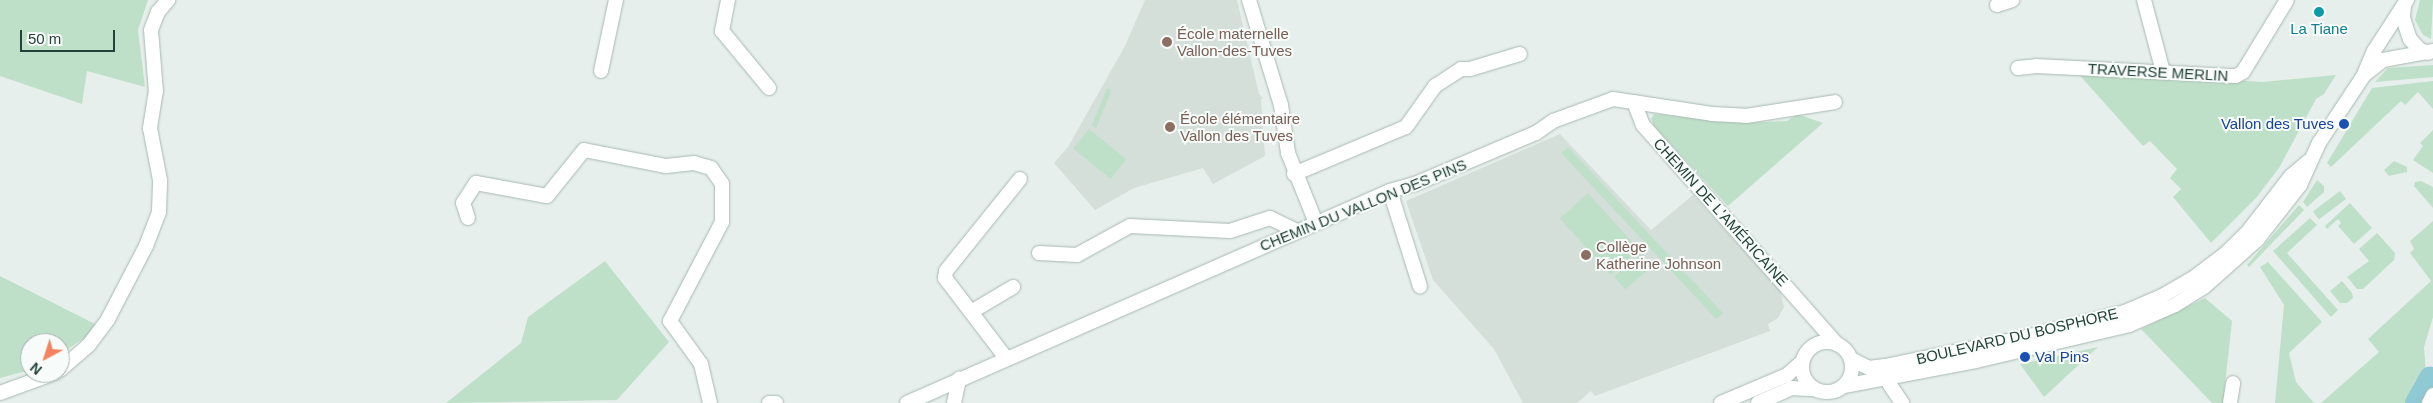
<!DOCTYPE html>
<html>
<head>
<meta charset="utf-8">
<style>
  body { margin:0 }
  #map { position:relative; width:2433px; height:403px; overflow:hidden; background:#e6efeb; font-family:Arial,sans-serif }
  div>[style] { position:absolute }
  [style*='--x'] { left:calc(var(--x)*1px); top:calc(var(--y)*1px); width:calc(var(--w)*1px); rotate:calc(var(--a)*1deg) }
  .built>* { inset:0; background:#d4dfda }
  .green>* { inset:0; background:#bfe0c8; transform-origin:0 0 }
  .river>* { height:22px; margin:-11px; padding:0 11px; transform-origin:11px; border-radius:11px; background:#8ec9d4 }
  .roads { filter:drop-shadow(0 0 1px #a8b8b2) drop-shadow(0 0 1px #a8b8b2) }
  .minor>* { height:14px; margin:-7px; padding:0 7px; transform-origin:7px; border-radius:7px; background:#fff }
  .minor>.ring { margin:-7px; padding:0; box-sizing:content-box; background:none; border:14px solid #fff; border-radius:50% }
  .dots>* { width:14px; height:14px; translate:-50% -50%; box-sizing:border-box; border:2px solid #f7fbf9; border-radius:50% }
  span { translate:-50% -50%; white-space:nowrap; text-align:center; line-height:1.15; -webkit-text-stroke:4px #f7fbf9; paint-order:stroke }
  .culture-label { font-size:15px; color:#0d838f }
  .education-label { font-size:15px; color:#785e54 }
  .left { translate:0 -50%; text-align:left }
  .street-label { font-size:15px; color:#24423a }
  .transit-label { font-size:15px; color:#164399 }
  .right { translate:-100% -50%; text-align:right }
  .north { position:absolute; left:20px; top:333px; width:50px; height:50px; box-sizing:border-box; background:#f7fbf9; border:1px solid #a3b1ad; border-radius:50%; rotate:220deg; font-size:14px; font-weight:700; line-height:20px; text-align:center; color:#24423a }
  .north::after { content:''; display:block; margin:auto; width:18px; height:22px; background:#f4845f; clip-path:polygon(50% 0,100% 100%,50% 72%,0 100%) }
  .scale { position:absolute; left:20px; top:30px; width:95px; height:22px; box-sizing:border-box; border:2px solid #24423a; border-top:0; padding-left:6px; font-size:15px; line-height:18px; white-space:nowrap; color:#24423a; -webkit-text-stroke:4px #f7fbf9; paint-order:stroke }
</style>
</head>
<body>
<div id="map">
  <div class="built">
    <div style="clip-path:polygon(1145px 0,1237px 0,1259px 94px,1263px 98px,1261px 99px,1265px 156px,1213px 184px,1203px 168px,1134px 188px,1095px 210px,1054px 163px,1068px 147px,1125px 46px)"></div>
    <div style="clip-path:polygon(1560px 134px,1651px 230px,1693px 195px,1780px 290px,1784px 307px,1778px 318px,1768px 324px,1770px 331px,1595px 396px,1591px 391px,1577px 403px,1523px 403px,1494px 349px,1433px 280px,1406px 201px)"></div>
  </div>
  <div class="green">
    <div style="clip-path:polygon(0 0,148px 0,138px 30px,145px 87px,87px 71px,82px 104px,0 76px)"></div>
    <div style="clip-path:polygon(2420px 0,2433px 0,2431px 39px,2423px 35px,2415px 20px)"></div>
    <div style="clip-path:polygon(2433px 65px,2433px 77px,2375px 82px,2388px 68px)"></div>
    <div style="clip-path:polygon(2074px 69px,2262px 82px,2336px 75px,2324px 94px,2316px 99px,2279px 168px,2256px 198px,2211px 243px,2173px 197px,2181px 189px,2170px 178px,2177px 169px,2150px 141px,2143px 146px)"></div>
    <div style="clip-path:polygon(2433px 81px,2433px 109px,2418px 92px,2405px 105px,2401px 101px,2331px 167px,2327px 163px,2372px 88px)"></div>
    <div style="left:1107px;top:88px;width:5px;height:41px;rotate:22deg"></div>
    <div style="clip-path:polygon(1654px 114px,1743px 123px,1787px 121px,1797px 114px,1823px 123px,1728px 206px,1654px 126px,1651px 119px)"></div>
    <div style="left:1089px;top:129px;width:48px;height:25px;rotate:39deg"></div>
    <div style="clip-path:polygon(2433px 130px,2433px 173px,2413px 160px,2423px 146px,2420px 143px)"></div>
    <div style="left:1568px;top:147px;width:227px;height:9px;rotate:47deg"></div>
    <div style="clip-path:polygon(2394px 161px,2407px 167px,2407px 172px,2389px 176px,2384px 170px)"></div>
    <div style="clip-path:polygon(2317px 180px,2324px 186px,2324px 192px,2307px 207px,2303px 202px)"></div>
    <div style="clip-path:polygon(2421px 181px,2433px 187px,2433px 208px,2414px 186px,2415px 182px)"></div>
    <div style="left:2340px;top:191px;width:10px;height:34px;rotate:53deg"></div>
    <div style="left:1588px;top:193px;width:76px;height:38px;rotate:48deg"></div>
    <div style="clip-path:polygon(2350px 203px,2372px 228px,2354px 244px,2338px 226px,2341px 223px,2338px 219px,2327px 229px,2325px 226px)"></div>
    <div style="clip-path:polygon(2299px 205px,2304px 210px,2249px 267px,2247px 265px)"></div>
    <div style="clip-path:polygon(2310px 218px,2317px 225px,2287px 253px,2338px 310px,2331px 317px,2273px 251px)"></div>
    <div style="clip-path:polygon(2433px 221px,2433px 317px,2424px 347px,2426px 373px,2415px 381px,2406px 403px,2321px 403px,2379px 352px,2368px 339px,2431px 281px,2410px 253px,2414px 249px,2410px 241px)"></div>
    <div style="clip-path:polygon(2377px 233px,2395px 253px,2394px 260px,2363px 289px,2357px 289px,2347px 277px,2369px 261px,2359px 249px)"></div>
    <div style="left:1641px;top:254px;width:17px;height:35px;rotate:50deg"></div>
    <div style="clip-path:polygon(605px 261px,669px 342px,617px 400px,446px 403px,521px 343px,528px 317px)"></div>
    <div style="clip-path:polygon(2268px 262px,2322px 322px,2289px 353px,2296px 382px,2314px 403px,2275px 403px,2284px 305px,2260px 267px)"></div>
    <div style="clip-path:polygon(0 276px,101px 327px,60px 354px,60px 343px,30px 343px,30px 370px,0 378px)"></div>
    <div style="clip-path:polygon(2342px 281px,2352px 293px,2353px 298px,2347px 303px,2340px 303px,2330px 291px)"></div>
    <div style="clip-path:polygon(2205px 298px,2232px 321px,2223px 403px,2212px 403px,2141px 329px)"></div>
    <div style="clip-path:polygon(2098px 347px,2044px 397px,2020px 364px)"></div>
  </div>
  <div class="river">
    <div style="--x:2416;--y:403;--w:29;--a:-61"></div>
  </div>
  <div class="roads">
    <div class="minor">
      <div style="--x:728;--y:0;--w:32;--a:101"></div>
      <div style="--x:722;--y:31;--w:74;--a:50.5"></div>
      <div style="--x:1249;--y:0;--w:110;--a:73.1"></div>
      <div style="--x:1281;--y:105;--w:49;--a:81.7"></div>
      <div style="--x:1288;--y:153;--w:75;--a:68.2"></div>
      <div style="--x:2144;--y:0;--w:74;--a:75.2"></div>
      <div style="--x:1997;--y:5;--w:16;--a:-18"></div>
      <div style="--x:2404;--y:5;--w:13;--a:94"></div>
      <div style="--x:2403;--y:18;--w:22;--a:72"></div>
      <div style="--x:2410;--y:39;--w:15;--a:48"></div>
      <div style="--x:2420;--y:50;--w:9;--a:18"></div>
      <div style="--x:2018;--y:68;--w:18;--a:-6"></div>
      <div style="--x:2036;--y:66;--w:200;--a:2.9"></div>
      <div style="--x:2236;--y:76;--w:8;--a:-30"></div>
      <div style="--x:2243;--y:72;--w:84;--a:-58.6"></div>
      <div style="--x:601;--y:71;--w:73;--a:-78.1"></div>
      <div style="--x:2365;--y:72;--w:23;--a:-67"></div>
      <div style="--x:2374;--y:51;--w:61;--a:-57.1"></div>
      <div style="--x:1634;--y:102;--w:25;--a:69"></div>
      <div style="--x:1643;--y:125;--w:293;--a:48.5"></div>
      <div style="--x:1294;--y:174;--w:121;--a:-22.8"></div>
      <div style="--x:1406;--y:127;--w:50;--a:-54.7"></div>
      <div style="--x:1435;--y:86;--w:31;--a:-33"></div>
      <div style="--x:1461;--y:69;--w:9;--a:0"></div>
      <div style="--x:1470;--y:69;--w:52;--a:-16.7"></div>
      <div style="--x:1390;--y:191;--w:100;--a:72.5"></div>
      <div style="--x:468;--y:218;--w:16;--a:-108"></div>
      <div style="--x:463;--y:203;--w:24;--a:-57"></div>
      <div style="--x:476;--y:183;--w:72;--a:10.4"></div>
      <div style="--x:547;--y:196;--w:59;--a:-51.2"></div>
      <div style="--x:584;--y:150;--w:84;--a:11"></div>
      <div style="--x:666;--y:166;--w:28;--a:-6"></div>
      <div style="--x:694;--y:163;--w:18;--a:16"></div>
      <div style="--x:711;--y:168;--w:19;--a:55"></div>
      <div style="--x:722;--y:184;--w:38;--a:90"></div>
      <div style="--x:722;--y:222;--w:112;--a:117.7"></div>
      <div style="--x:670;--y:321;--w:53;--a:54.2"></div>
      <div style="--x:701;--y:364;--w:40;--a:77"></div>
      <div style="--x:1039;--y:253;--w:38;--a:3"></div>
      <div style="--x:1077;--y:255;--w:60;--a:-28.7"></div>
      <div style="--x:1130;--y:226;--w:100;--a:2.9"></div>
      <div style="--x:1230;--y:231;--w:42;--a:-18"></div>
      <div style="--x:1270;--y:218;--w:30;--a:26"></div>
      <div style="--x:971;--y:312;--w:49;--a:-30.8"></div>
      <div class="ring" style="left:1802px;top:342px;width:36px;height:36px"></div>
      <div style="--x:1006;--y:358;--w:101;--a:-127.3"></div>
      <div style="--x:945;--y:278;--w:7;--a:-82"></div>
      <div style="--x:946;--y:271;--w:118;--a:-51.2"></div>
      <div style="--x:1851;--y:359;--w:20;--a:27"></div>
      <div style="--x:1869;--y:368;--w:16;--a:-7"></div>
      <div style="--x:1885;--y:366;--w:136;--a:-11.5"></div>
      <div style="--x:2018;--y:339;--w:110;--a:-14.2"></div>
      <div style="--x:2125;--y:312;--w:40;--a:-23.4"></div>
      <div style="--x:2162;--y:296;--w:39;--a:-30"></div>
      <div style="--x:2196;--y:276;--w:35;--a:-37"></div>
      <div style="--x:2224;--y:255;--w:30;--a:-44"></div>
      <div style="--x:2246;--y:234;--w:73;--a:-52.2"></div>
      <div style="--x:2291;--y:176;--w:23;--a:-40"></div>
      <div style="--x:60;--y:370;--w:37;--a:-41"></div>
      <div style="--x:88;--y:346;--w:34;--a:-53"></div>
      <div style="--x:108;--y:319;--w:82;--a:-62.5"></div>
      <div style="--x:146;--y:246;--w:36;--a:-69"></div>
      <div style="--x:159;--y:212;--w:32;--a:-88"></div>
      <div style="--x:160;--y:180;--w:53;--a:-100.9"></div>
      <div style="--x:150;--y:128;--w:36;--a:-81"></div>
      <div style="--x:156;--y:92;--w:62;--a:-94.6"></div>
      <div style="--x:151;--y:30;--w:19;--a:-69"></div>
      <div style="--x:158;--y:12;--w:16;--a:-50"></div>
      <div style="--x:1886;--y:371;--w:15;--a:74"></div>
      <div style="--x:1890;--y:385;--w:22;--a:56"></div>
      <div style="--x:1844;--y:386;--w:134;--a:-10.7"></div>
      <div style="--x:1976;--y:361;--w:157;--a:-13.2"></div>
      <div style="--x:2129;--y:325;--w:50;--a:-23.5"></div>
      <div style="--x:2175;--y:305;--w:34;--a:-32"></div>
      <div style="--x:2204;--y:287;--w:71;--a:-41.6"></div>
      <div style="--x:2257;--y:240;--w:70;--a:-52"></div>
      <div style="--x:2300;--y:185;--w:46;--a:-65.7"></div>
      <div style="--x:2319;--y:143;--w:82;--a:-56.5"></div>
      <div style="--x:2364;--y:75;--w:24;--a:-38"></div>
      <div style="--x:2383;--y:60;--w:51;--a:-10.2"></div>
      <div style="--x:0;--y:393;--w:59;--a:-20"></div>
      <div style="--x:769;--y:403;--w:7;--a:0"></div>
      <div style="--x:907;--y:403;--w:527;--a:-23.7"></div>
      <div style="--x:1390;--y:191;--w:26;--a:-16"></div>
      <div style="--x:1415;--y:184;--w:131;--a:-22.9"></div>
      <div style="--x:1536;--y:133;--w:21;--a:-35"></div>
      <div style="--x:1553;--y:121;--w:64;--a:-20.1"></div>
      <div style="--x:1613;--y:99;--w:100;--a:8.6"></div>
      <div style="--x:1712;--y:114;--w:34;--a:3"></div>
      <div style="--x:1746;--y:116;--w:90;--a:-8.9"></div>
      <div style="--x:954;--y:403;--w:25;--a:-78"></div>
      <div style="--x:1721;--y:403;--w:72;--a:-23"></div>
      <div style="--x:1787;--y:375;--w:20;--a:-41"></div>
      <div style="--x:1758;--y:403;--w:36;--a:-24"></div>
      <div style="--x:1791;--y:388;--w:22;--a:3"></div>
      <div style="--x:2230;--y:403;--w:20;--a:-81"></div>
      <div style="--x:2429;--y:403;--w:9;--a:-63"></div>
    </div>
  </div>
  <div class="dots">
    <div style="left:2319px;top:12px;background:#0f9aa8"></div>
    <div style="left:1167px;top:42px;background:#8d6e63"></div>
    <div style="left:2344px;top:124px;background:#1a4fb4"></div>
    <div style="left:1170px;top:127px;background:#8d6e63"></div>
    <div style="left:1586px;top:255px;background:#8d6e63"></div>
    <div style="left:2025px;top:357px;background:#1a4fb4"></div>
  </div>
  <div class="culture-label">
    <span style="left:2319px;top:29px">La Tiane</span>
  </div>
  <div class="education-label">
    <span class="left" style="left:1177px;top:42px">École maternelle<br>Vallon-des-Tuves</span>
    <span class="left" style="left:1180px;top:127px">École élémentaire<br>Vallon des Tuves</span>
    <span class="left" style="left:1596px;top:255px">Collège<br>Katherine Johnson</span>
  </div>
  <div class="street-label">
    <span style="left:2158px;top:72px;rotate:3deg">TRAVERSE MERLIN</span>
    <span style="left:1363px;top:205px;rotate:-22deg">CHEMIN DU VALLON DES PINS</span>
    <span style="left:1721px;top:212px;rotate:48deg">CHEMIN DE L'AMÉRICAINE</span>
    <span style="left:2017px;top:336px;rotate:-13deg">BOULEVARD DU BOSPHORE</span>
  </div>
  <div class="transit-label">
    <span class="right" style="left:2334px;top:124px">Vallon des Tuves</span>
    <span class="left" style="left:2035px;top:357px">Val Pins</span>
  </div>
  <div class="north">N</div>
  <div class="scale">50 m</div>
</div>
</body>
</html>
